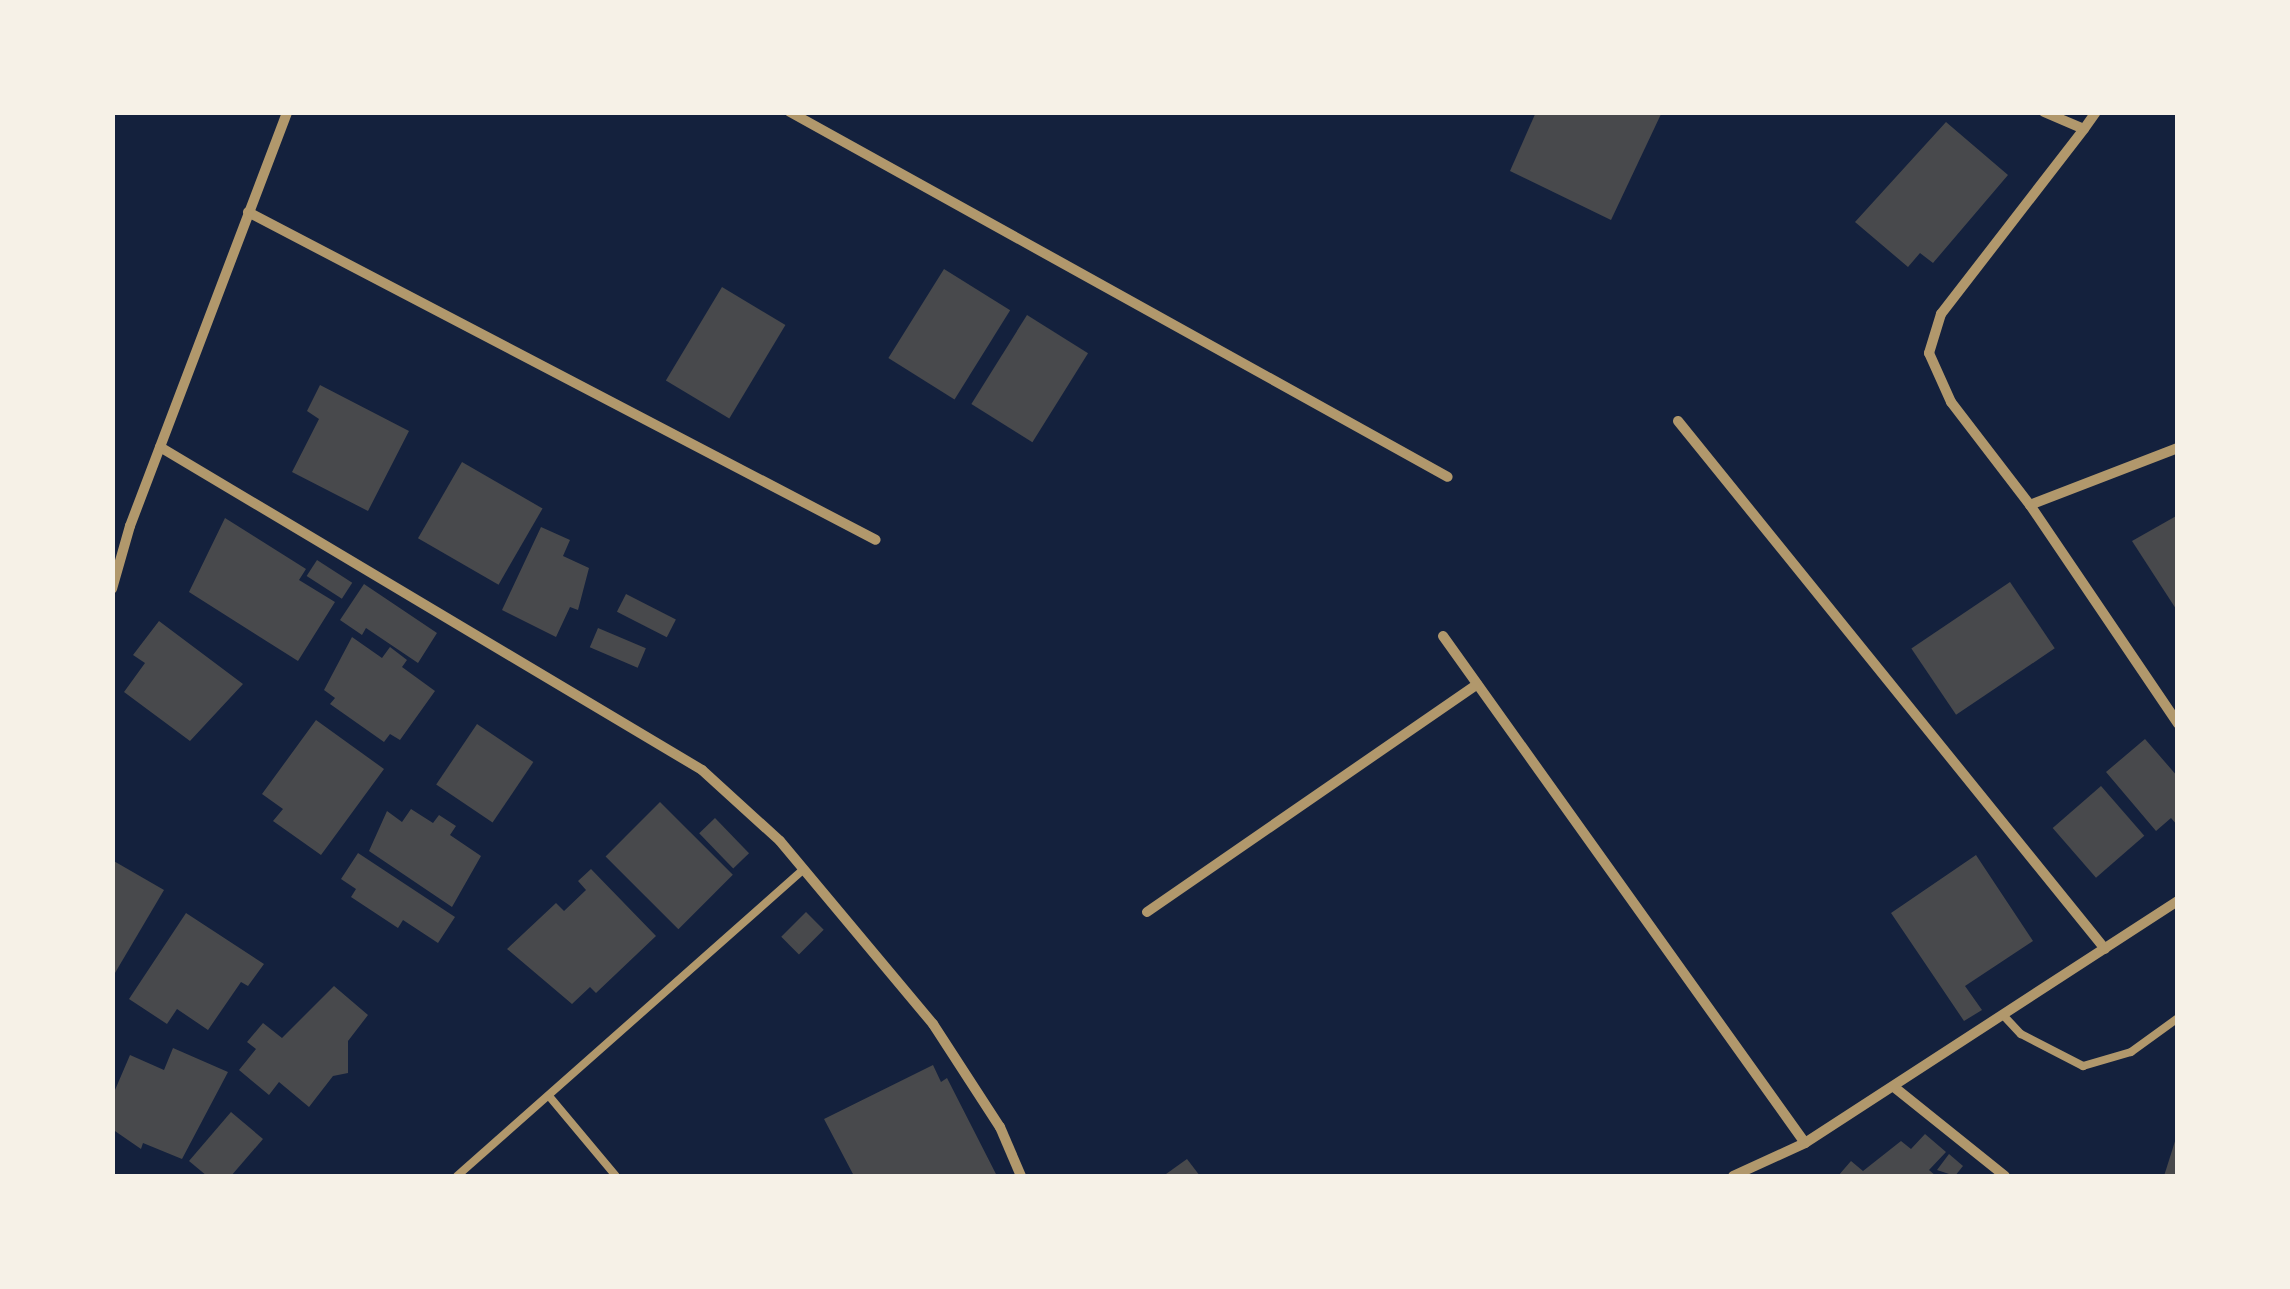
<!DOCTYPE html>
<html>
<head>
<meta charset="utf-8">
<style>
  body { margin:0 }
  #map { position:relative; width:2290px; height:1289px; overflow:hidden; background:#14213d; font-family:Jost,sans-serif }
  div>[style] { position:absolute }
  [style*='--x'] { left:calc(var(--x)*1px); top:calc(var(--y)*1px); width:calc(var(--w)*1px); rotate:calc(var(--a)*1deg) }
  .building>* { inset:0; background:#48494c; transform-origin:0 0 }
  .service>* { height:8px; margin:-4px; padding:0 4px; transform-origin:4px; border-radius:4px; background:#b1986c }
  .minor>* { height:10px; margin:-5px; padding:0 5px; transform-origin:5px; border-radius:5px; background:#b1986c }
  span { translate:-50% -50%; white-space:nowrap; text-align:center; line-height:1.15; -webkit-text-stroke:10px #f6f1e7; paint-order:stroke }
  .frame { position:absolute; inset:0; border:115px solid #f6f1e7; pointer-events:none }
</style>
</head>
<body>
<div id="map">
  <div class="building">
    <div style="clip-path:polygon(1536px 112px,1662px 112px,1611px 220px,1510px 171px)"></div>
    <div style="clip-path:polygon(1946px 122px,2008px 175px,1933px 263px,1920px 253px,1908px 267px,1855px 222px)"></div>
    <div style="left:944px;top:269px;width:78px;height:105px;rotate:32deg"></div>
    <div style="left:722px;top:287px;width:74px;height:109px;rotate:31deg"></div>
    <div style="left:1027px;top:315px;width:72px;height:105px;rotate:32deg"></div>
    <div style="clip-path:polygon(320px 385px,409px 431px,368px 511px,292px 472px,319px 419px,307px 411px)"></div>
    <div style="left:462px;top:462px;width:93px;height:88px;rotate:30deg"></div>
    <div style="clip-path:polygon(2178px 515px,2178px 612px,2132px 541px)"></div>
    <div style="clip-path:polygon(225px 518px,306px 569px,299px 580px,335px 602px,298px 661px,189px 592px)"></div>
    <div style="clip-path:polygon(541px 527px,570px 540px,563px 556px,589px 568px,578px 610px,570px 607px,556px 637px,502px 610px)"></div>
    <div style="left:317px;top:560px;width:42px;height:19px;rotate:33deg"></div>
    <div style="left:2010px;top:582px;width:80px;height:119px;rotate:56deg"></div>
    <div style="clip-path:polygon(364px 584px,437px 633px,418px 663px,366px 628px,362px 635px,340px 620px)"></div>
    <div style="left:626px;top:594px;width:56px;height:20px;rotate:27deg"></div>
    <div style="clip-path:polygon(159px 621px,243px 684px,190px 741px,124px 692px,145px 663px,133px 655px)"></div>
    <div style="left:598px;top:628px;width:52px;height:21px;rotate:23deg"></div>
    <div style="clip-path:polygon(352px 637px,382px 658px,390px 647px,407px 660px,402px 667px,435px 691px,400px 740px,390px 734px,384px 742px,330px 704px,335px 698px,324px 690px)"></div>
    <div style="clip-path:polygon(316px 720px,384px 769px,321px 855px,273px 821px,283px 809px,262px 794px)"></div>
    <div style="left:477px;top:724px;width:68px;height:73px;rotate:34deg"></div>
    <div style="clip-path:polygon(2145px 739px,2178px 777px,2178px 826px,2171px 818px,2156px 831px,2106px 772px)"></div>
    <div style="left:2101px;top:786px;width:66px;height:64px;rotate:49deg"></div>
    <div style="left:660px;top:802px;width:103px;height:77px;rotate:45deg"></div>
    <div style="clip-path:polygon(411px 809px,433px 823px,439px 815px,456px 826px,450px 835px,481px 856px,452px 907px,369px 851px,387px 811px,402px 822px)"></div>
    <div style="left:715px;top:818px;width:49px;height:22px;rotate:46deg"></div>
    <div style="clip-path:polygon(358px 853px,455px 917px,438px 943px,403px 920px,398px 928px,351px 897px,356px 889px,341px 879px)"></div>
    <div style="clip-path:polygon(1976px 855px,2033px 941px,1965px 986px,1982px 1010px,1964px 1021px,1891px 913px)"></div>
    <div style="clip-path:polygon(112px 860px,164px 890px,112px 978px)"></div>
    <div style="clip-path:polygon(591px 869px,656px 936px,596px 993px,590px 987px,572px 1004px,507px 949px,556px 903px,564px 911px,586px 890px,578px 881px)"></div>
    <div style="left:806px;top:912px;width:25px;height:35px;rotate:45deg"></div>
    <div style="clip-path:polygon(186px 913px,264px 964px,248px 986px,241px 982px,208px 1030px,177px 1009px,167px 1024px,129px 999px)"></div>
    <div style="clip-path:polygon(334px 986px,368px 1015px,348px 1041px,348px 1073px,333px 1076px,309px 1107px,279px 1082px,269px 1095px,239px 1070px,256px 1049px,247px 1042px,263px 1023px,282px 1038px)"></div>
    <div style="clip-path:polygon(173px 1048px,228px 1072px,182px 1159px,143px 1143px,141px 1149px,112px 1129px,112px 1097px,130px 1055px,164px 1070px)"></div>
    <div style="clip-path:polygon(933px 1065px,941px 1082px,947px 1078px,997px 1176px,854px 1176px,824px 1119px)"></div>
    <div style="clip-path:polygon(231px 1112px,263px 1139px,231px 1176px,207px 1176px,189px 1161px)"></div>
    <div style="clip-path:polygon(1925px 1134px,1946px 1152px,1929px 1170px,1936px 1176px,1838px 1176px,1851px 1161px,1863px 1171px,1901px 1141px,1911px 1149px)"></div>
    <div style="clip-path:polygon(2178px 1135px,2178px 1176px,2164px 1176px,2177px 1135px)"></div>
    <div style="clip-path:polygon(1949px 1154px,1963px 1166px,1955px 1176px,1937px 1170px)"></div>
    <div style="clip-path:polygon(1187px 1159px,1200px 1176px,1168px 1176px,1166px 1174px)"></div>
  </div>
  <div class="service">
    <div style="--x:2003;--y:1015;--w:26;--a:47"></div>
    <div style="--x:2021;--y:1034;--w:70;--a:27.3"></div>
    <div style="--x:2083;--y:1066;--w:50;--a:-16.3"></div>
    <div style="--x:2131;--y:1052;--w:58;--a:-35.9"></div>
    <div style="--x:549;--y:1096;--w:104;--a:50.1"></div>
    <div style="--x:457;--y:1176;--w:462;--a:-41.5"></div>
  </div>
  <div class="minor">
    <div style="--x:790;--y:112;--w:752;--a:29.02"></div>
    <div style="--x:2044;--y:112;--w:43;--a:23"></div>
    <div style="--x:2084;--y:129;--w:234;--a:127.7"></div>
    <div style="--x:1941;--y:314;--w:41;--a:107.1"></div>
    <div style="--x:1929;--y:353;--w:54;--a:65.8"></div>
    <div style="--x:1951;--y:402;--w:130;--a:52.5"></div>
    <div style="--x:2030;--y:505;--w:264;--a:55.9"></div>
    <div style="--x:2084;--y:129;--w:21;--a:-55"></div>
    <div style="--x:248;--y:212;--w:708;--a:27.58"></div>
    <div style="--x:1678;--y:421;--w:679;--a:51.04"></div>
    <div style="--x:160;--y:447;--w:631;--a:30.79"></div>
    <div style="--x:702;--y:770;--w:105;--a:42.3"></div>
    <div style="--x:780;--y:841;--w:239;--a:50.1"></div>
    <div style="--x:933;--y:1024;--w:123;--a:57"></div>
    <div style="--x:1000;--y:1127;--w:53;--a:66.8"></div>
    <div style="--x:2030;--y:505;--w:159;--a:-21.1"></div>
    <div style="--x:112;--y:589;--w:66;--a:-74.1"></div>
    <div style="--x:130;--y:526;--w:443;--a:-69.2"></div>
    <div style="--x:1443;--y:636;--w:623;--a:54.47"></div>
    <div style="--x:1147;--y:912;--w:401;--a:-34.6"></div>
    <div style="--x:1894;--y:1087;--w:142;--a:38.7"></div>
    <div style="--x:1733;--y:1176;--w:79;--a:-24.6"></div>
    <div style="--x:1805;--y:1143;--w:445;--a:-33"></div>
  </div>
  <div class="frame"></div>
</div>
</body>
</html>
